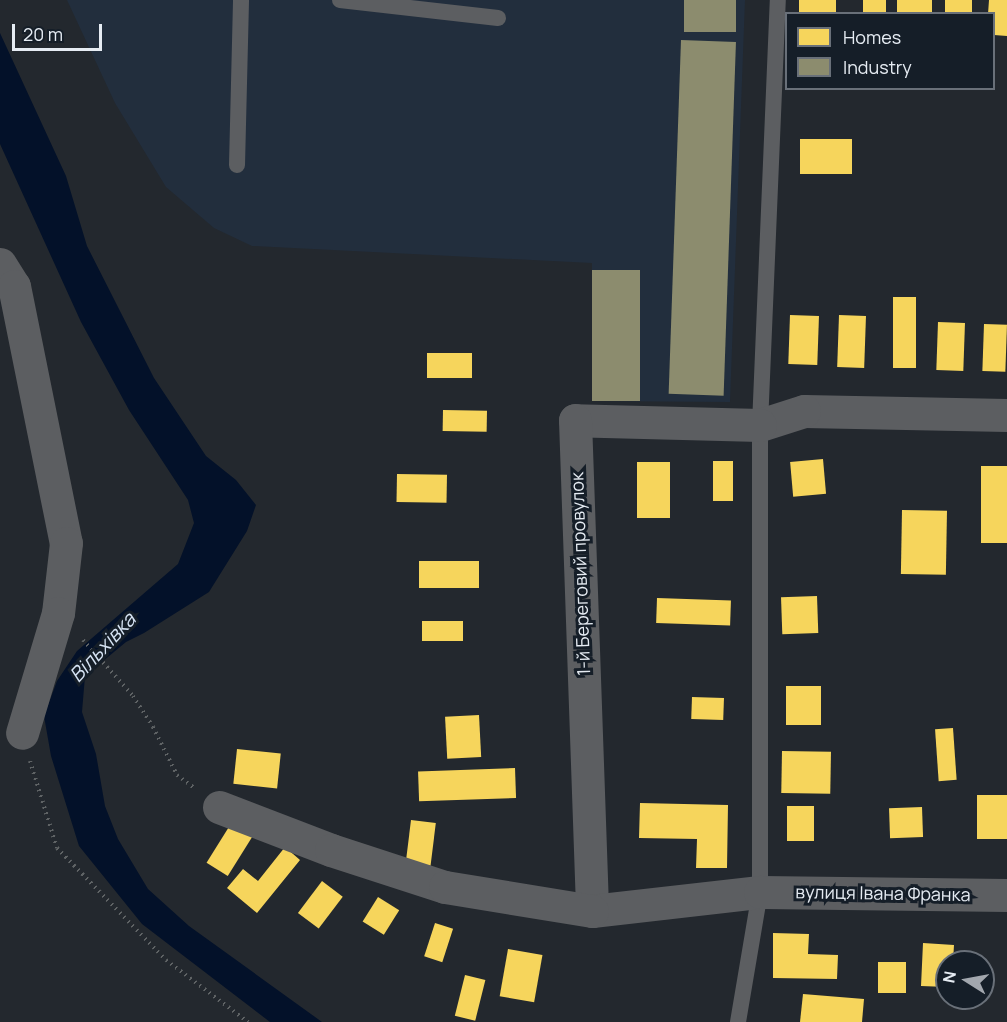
<!DOCTYPE html>
<html>
<head>
<meta charset="utf-8">
<style>
  body { margin:0 }
  #map { position:relative; width:1007px; height:1022px; overflow:hidden; background:#23282e; font-family:Manrope,sans-serif }
  div>[style] { position:absolute }
  [style*='--x'] { left:calc(var(--x)*1px); top:calc(var(--y)*1px); width:calc(var(--w)*1px); rotate:calc(var(--a)*1deg) }
  .built>* { inset:0; background:#222e3d }
  .water>* { inset:0; background:#031129 }
  .homes>* { inset:0; background:#f6d55c; transform-origin:0 0 }
  .industry>* { inset:0; background:#8c8c6e; transform-origin:0 0 }
  .path>* { height:4px; margin-top:-2px; transform-origin:0; background:repeating-linear-gradient(90deg,#5f6365 0 1.5px,transparent 0 6px) }
  .lane>* { height:16px; margin:-8px; padding:0 8px; transform-origin:8px; border-radius:8px; background:#5c5e61 }
  .street>* { height:33px; margin:-16.5px; padding:0 16.5px; transform-origin:16.5px; border-radius:16.5px; background:#5c5e61 }
  span { translate:-50% -50%; white-space:nowrap; text-align:center; line-height:1.15; -webkit-text-stroke:6px #151e28; paint-order:stroke }
  .street-label { font-size:18px; color:#e6ecf3 }
  .water-label { font-size:20px; color:#d7e4f4; font-style:italic }
  .legend { position:absolute; left:785px; top:12px; width:210px; height:78px; box-sizing:border-box; background:#151e28; border:2px solid #697079; margin:0; padding:8px 10px; list-style:none; font-size:18px; color:#e6ecf3 }
  .legend li { display:flex; align-items:center; gap:12px; height:30px }
  .legend b { width:30px; border:2px solid #697079 }
  .north { position:absolute; left:935px; top:950px; width:60px; height:60px; box-sizing:border-box; background:#151e28; border:2px solid #697079; border-radius:50%; rotate:281deg; font-size:16px; font-weight:700; line-height:24px; text-align:center; color:#e6ecf3 }
  .north::after { content:''; display:block; margin:auto; width:21px; height:27px; background:#a2a7ae; clip-path:polygon(50% 0,100% 100%,50% 72%,0 100%) }
  .scale { position:absolute; left:12px; top:24px; width:90px; height:27px; box-sizing:border-box; border:3px solid #e6ecf3; border-top:0; padding-left:8px; font-size:18px; line-height:21px; white-space:nowrap; color:#e6ecf3; -webkit-text-stroke:4px #151e28; paint-order:stroke }
</style>
</head>
<body>
<div id="map">
  <div class="built">
    <div style="clip-path:polygon(67px 0,745px 0,730px 402px,592px 401px,592px 263px,252px 246px,214px 228px,166px 187px,115px 103px)"></div>
  </div>
  <div class="water">
    <div style="clip-path:polygon(0 33px,66px 176px,87px 246px,154px 378px,206px 456px,236px 480px,256px 505px,247px 531px,209px 592px,144px 633px,126px 642px,85px 676px,82px 712px,96px 754px,105px 806px,118px 839px,148px 889px,189px 926px,322px 1022px,270px 1022px,142px 924px,79px 846px,51px 756px,44px 716px,57px 681px,77px 651px,178px 564px,194px 523px,188px 500px,129px 410px,81px 322px,0 144px)"></div>
  </div>
  <div class="homes">
    <div style="left:799px;top:0;width:37px;height:14px"></div>
    <div style="left:863px;top:0;width:23px;height:14px"></div>
    <div style="left:897px;top:0;width:35px;height:14px"></div>
    <div style="left:945px;top:0;width:27px;height:14px"></div>
    <div style="clip-path:polygon(989px 0,1007px 0,1007px 36px,994px 35px,994px 14px,988px 14px)"></div>
    <div style="left:800px;top:139px;width:52px;height:35px"></div>
    <div style="left:893px;top:297px;width:23px;height:71px"></div>
    <div style="left:790px;top:315px;width:29px;height:49px;rotate:2deg"></div>
    <div style="left:839px;top:315px;width:27px;height:52px;rotate:2deg"></div>
    <div style="left:938px;top:322px;width:27px;height:48px;rotate:2deg"></div>
    <div style="left:984px;top:324px;width:23px;height:47px;rotate:2deg"></div>
    <div style="left:427px;top:353px;width:45px;height:25px"></div>
    <div style="left:443px;top:410px;width:44px;height:21px;rotate:1deg"></div>
    <div style="left:823px;top:459px;width:35px;height:33px;rotate:85deg"></div>
    <div style="left:713px;top:461px;width:20px;height:40px"></div>
    <div style="left:637px;top:462px;width:33px;height:56px"></div>
    <div style="left:981px;top:466px;width:26px;height:77px"></div>
    <div style="left:397px;top:474px;width:50px;height:28px;rotate:1deg"></div>
    <div style="left:902px;top:510px;width:45px;height:64px;rotate:1deg"></div>
    <div style="left:419px;top:561px;width:60px;height:27px"></div>
    <div style="left:817px;top:596px;width:37px;height:36px;rotate:88deg"></div>
    <div style="left:657px;top:598px;width:74px;height:25px;rotate:2deg"></div>
    <div style="left:422px;top:621px;width:41px;height:20px"></div>
    <div style="left:786px;top:686px;width:35px;height:39px"></div>
    <div style="left:692px;top:697px;width:32px;height:22px;rotate:2deg"></div>
    <div style="left:479px;top:715px;width:42px;height:34px;rotate:87deg"></div>
    <div style="left:953px;top:728px;width:52px;height:18px;rotate:86deg"></div>
    <div style="left:237px;top:749px;width:44px;height:35px;rotate:6deg"></div>
    <div style="left:782px;top:751px;width:49px;height:42px;rotate:1deg"></div>
    <div style="left:515px;top:768px;width:30px;height:97px;rotate:88deg"></div>
    <div style="left:977px;top:795px;width:30px;height:44px"></div>
    <div style="clip-path:polygon(640px 803px,728px 805px,727px 868px,696px 868px,697px 839px,639px 838px)"></div>
    <div style="left:787px;top:806px;width:27px;height:35px"></div>
    <div style="left:922px;top:807px;width:30px;height:33px;rotate:88deg"></div>
    <div style="left:411px;top:820px;width:25px;height:43px;rotate:7deg"></div>
    <div style="left:232px;top:822px;width:25px;height:48px;rotate:32deg"></div>
    <div style="clip-path:polygon(285px 847px,300px 860px,257px 913px,227px 888px,243px 869px,258px 881px)"></div>
    <div style="left:322px;top:881px;width:26px;height:40px;rotate:37deg"></div>
    <div style="left:378px;top:897px;width:25px;height:29px;rotate:32deg"></div>
    <div style="left:435px;top:923px;width:19px;height:35px;rotate:18deg"></div>
    <div style="clip-path:polygon(773px 933px,809px 934px,808px 954px,838px 955px,837px 979px,773px 978px)"></div>
    <div style="clip-path:polygon(923px 943px,954px 945px,953px 962px,947px 962px,947px 987px,921px 986px)"></div>
    <div style="left:508px;top:949px;width:35px;height:48px;rotate:10deg"></div>
    <div style="left:878px;top:962px;width:28px;height:31px"></div>
    <div style="left:465px;top:975px;width:21px;height:42px;rotate:14deg"></div>
    <div style="clip-path:polygon(803px 994px,864px 999px,862px 1022px,800px 1022px)"></div>
  </div>
  <div class="industry">
    <div style="left:684px;top:0;width:52px;height:32px"></div>
    <div style="left:681px;top:40px;width:55px;height:354px;rotate:2deg"></div>
    <div style="left:592px;top:270px;width:48px;height:131px"></div>
  </div>
  <div class="path">
    <div style="--x:83;--y:640;--w:75;--a:48.2"></div>
    <div style="--x:133;--y:696;--w:37;--a:57"></div>
    <div style="--x:153;--y:727;--w:54;--a:63.4"></div>
    <div style="--x:177;--y:775;--w:21;--a:37"></div>
    <div style="--x:30;--y:761;--w:91;--a:72.8"></div>
    <div style="--x:57;--y:848;--w:156;--a:45.8"></div>
    <div style="--x:166;--y:960;--w:103;--a:37.1"></div>
  </div>
  <div class="lane">
    <div style="--x:340;--y:0;--w:159;--a:6.5"></div>
    <div style="--x:237;--y:165;--w:165;--a:-88.6"></div>
    <div style="--x:738;--y:1022;--w:132;--a:-80.4"></div>
    <div style="--x:760;--y:892;--w:467;--a:-90"></div>
    <div style="--x:760;--y:425;--w:425;--a:-87.6"></div>
  </div>
  <div class="street">
    <div style="--x:0;--y:264;--w:26;--a:58"></div>
    <div style="--x:14;--y:286;--w:262;--a:78.6"></div>
    <div style="--x:66;--y:543;--w:70;--a:96.5"></div>
    <div style="--x:58;--y:613;--w:125;--a:106.7"></div>
    <div style="--x:1007;--y:415;--w:203;--a:-178.9"></div>
    <div style="--x:804;--y:411;--w:46;--a:162.3"></div>
    <div style="--x:760;--y:425;--w:185;--a:-178.5"></div>
    <div style="--x:575;--y:420;--w:491;--a:88"></div>
    <div style="--x:592;--y:911;--w:169;--a:-6.5"></div>
    <div style="--x:760;--y:892;--w:247;--a:0.7"></div>
    <div style="--x:219;--y:807;--w:120;--a:21"></div>
    <div style="--x:331;--y:850;--w:120;--a:18"></div>
    <div style="--x:445;--y:887;--w:149;--a:9.3"></div>
  </div>
  <div class="street-label">
    <span style="left:580px;top:574px;rotate:-92deg">1-й Береговий провулок</span>
    <span style="left:883px;top:893px;rotate:1deg">вулиця Івана Франка</span>
  </div>
  <div class="water-label">
    <span style="left:102px;top:647px;rotate:-47deg">Вільхівка</span>
  </div>
  <ul class="legend">
  <li><b style="height:16px;background:#f6d55c"></b>Homes</li>
  <li><b style="height:16px;background:#8c8c6e"></b>Industry</li>
  </ul>
  <div class="north">N</div>
  <div class="scale">20 m</div>
</div>
</body>
</html>
